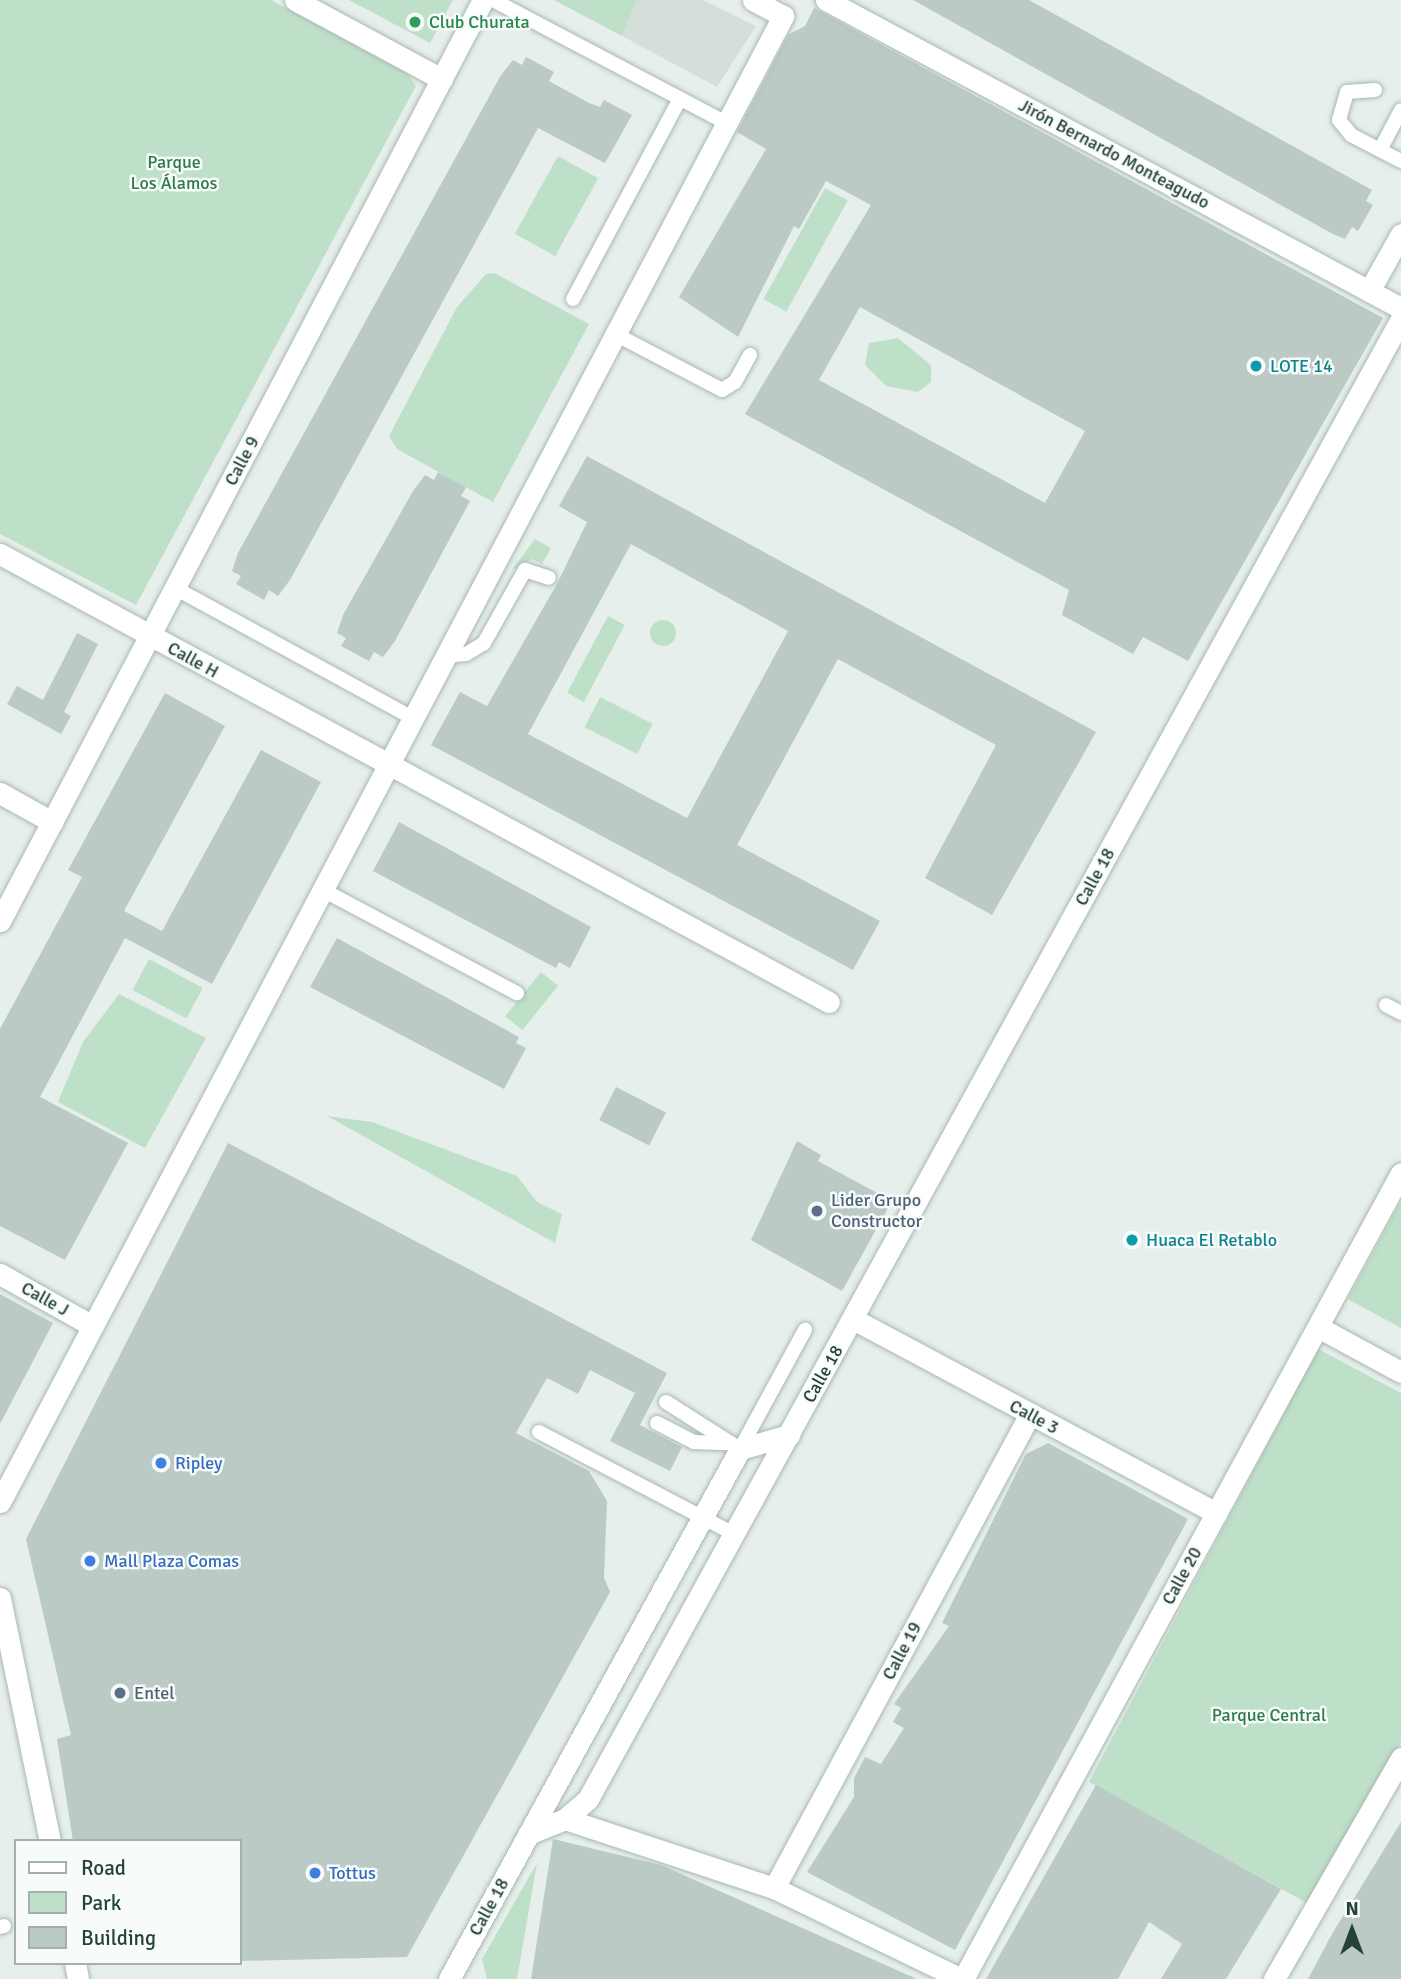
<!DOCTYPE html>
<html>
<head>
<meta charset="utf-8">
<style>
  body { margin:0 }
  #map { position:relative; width:1401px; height:1979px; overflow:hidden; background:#e6efeb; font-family:Signika,sans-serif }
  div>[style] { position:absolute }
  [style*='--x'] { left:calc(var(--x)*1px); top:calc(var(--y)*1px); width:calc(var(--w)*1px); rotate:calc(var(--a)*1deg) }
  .built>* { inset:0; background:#d4dfda }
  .green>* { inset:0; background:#bfe0c8; transform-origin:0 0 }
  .round { border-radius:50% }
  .building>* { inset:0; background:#bbcac4; transform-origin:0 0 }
  .roads { filter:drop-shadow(0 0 2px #a8b8b2) drop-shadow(0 0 2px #a8b8b2) }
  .service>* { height:14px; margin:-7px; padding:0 7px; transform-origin:7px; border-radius:7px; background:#fff }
  .minor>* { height:21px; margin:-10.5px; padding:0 10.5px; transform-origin:10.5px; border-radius:10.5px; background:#fff }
  .tertiary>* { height:21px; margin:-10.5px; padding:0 10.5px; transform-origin:10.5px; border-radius:10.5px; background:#fff }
  .dots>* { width:19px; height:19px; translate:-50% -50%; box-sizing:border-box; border:4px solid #f7fbf9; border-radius:50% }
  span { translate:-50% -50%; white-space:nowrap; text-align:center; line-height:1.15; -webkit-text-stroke:5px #f7fbf9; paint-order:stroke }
  .leisure-label { font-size:18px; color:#27864d }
  .left { translate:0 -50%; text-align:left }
  .street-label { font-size:18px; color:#24423a }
  .park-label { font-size:18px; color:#2d7a4b }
  .culture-label { font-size:18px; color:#0d838f }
  .service-label { font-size:18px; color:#4e5e75 }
  .shop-label { font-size:18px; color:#366cbe }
  .legend { position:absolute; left:14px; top:1839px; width:228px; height:126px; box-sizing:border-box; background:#f7fbf9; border:2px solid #a3b1ad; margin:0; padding:9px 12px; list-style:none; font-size:21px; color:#24423a }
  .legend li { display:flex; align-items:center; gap:14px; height:35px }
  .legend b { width:35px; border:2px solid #a3b1ad }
  .north { position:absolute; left:1317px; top:1895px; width:70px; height:70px; -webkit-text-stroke:5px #f7fbf9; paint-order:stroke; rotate:0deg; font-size:19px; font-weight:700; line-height:28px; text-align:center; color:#24423a }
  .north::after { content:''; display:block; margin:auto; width:24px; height:32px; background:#24423a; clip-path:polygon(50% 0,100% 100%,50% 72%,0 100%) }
</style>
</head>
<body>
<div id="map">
  <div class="built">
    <div style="clip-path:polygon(637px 0,703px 0,756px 26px,717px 87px,622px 36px)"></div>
  </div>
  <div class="green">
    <div style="clip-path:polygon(0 0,271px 0,408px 74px,416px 86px,136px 605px,0 534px)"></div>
    <div style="clip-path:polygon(349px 0,453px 0,430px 43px)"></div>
    <div style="clip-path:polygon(554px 0,637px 0,622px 36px)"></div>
    <div style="left:558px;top:156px;width:46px;height:89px;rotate:29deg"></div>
    <div style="left:825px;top:188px;width:26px;height:127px;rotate:29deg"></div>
    <div style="clip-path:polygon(494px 273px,589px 324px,493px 502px,397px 449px,389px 436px,457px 307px,486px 274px)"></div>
    <div style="clip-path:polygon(898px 338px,931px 365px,931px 382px,918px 392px,886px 386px,865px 365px,869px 343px)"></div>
    <div style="clip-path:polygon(535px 539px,551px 548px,542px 564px,532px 559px,512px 570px)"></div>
    <div style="left:608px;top:616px;width:19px;height:87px;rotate:28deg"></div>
    <div class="round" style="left:650px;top:620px;width:26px;height:26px"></div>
    <div style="left:600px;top:697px;width:59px;height:34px;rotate:27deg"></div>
    <div style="left:149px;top:959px;width:61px;height:35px;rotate:28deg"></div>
    <div style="left:541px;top:972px;width:22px;height:57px;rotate:39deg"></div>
    <div style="clip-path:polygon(119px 994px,206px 1038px,145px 1148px,58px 1102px,83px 1042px)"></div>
    <div style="clip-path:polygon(327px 1116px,372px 1122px,517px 1176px,537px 1202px,562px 1214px,555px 1243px)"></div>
    <div style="clip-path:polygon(1401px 1201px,1401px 1328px,1348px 1299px)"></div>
    <div style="clip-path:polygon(1318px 1349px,1401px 1393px,1401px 1742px,1307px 1903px,1089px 1782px)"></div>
    <div style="clip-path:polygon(537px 1863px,517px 1979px,487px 1979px,482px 1959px)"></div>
  </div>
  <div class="building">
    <div style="clip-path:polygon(913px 0,1029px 0,1372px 190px,1366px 201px,1373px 205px,1358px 231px,1352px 227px,1345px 239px,1331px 233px)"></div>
    <div style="clip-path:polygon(evenodd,814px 8px,1383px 318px,1188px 661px,1143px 637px,1133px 654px,1062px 615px,1069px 590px,745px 414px,871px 205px,826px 181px,799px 229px,794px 226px,738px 337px,679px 297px,766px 149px,737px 132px,788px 35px,805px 26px,814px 8px,860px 307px,1085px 431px,1045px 503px,819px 380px,860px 307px)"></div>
    <div style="clip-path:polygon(526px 57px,554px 72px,549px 81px,589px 103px,600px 107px,604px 100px,632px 115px,605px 163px,538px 128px,290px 580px,278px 596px,269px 590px,264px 600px,236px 584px,241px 576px,232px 571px,238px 553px,501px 75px,513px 60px,522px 65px)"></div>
    <div style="clip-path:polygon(evenodd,587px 456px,1096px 732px,992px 915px,925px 878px,996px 745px,838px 659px,737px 845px,880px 921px,853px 970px,431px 745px,460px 692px,487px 706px,558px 582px,587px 522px,559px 506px,587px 456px,631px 544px,788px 631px,687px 818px,528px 734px,631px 544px)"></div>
    <div style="clip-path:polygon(438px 472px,466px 487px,461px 496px,470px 501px,395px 641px,383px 657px,374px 652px,369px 661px,341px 646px,346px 638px,337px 633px,343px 615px,413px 491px,425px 475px,434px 480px)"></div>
    <div style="clip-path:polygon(77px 633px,98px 644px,64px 712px,71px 716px,61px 734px,7px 704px,17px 686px,43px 700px)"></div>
    <div style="clip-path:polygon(165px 693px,225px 726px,124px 911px,162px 931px,261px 750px,321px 782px,212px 984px,125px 938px,40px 1097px,128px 1143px,65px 1260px,0 1226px,0 1029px,82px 877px,68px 870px)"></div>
    <div style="clip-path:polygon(399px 822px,591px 927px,570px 968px,559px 962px,556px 968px,373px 871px)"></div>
    <div style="clip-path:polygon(337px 938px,519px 1037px,516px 1043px,526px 1048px,504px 1089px,310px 987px)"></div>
    <div style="left:616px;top:1087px;width:56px;height:37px;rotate:27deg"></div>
    <div style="clip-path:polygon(797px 1141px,821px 1155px,818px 1161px,892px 1201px,842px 1291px,751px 1240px)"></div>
    <div style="clip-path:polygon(228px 1143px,667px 1373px,640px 1425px,682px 1447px,670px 1471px,610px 1441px,635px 1393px,590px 1370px,578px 1394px,547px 1378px,516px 1433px,589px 1471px,607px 1501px,604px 1578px,610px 1592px,407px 1957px,240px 1961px,240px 1841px,73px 1841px,57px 1739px,71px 1735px,26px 1539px)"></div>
    <div style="clip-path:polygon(0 1294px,53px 1323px,0 1424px)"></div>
    <div style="clip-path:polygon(1048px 1443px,1188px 1519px,955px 1950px,807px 1872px,854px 1797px,854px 1778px,865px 1757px,881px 1764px,904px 1728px,893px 1722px,901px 1708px,894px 1704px,949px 1626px,942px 1623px,1026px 1454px)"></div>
    <div style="clip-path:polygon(1096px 1785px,1281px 1889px,1226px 1979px,1161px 1979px,1182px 1944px,1149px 1922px,1118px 1979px,986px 1979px)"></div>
    <div style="clip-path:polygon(1401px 1822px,1401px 1979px,1308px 1979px,1332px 1934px)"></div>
    <div style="clip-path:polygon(553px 1839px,661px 1865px,917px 1979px,531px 1979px)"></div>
  </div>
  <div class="roads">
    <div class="service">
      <div style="--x:493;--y:0;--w:263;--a:27.8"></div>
      <div style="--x:1375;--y:90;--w:28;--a:176"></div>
      <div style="--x:1347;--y:92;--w:29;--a:106"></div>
      <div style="--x:1339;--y:120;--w:19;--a:51"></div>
      <div style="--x:1351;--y:135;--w:56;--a:27.5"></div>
      <div style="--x:1380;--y:150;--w:45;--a:-62.3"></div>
      <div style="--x:573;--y:299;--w:227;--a:-61.9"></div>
      <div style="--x:615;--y:334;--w:121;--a:27.6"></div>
      <div style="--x:722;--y:390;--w:15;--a:-32"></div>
      <div style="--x:735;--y:382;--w:31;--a:-61"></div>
      <div style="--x:175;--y:588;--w:270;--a:28.7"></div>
      <div style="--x:444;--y:656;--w:22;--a:-5"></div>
      <div style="--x:466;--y:654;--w:21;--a:-31"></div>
      <div style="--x:484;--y:643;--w:84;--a:-60.7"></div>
      <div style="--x:525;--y:570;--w:25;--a:18"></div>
      <div style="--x:321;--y:889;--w:222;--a:28"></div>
      <div style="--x:1386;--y:1005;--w:17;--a:28"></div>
      <div style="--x:666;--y:1402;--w:88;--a:32.4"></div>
      <div style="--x:740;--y:1449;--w:136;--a:-61.4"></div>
      <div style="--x:657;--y:1423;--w:42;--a:27.2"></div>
      <div style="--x:694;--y:1442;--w:33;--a:2"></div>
      <div style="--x:539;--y:1432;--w:220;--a:27.6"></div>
      <div style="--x:0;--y:1927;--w:4;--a:-14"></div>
    </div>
    <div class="minor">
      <div style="--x:295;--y:0;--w:167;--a:28.3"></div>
      <div style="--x:826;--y:0;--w:652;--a:28.18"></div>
      <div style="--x:1369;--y:291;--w:65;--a:-60.7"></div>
      <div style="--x:0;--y:554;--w:942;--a:28.39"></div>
      <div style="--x:0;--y:793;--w:60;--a:29.1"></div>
      <div style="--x:0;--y:921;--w:1040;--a:-62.33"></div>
      <div style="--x:0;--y:1274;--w:104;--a:29.3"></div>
      <div style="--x:853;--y:1319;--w:412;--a:28.1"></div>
      <div style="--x:1318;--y:1327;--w:94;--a:28.5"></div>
      <div style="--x:0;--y:1502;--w:1680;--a:-62.21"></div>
      <div style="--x:783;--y:16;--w:34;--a:-152"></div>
      <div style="--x:0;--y:1598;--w:248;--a:78.4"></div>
      <div style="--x:565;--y:1819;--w:220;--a:18.3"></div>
      <div style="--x:774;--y:1888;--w:208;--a:25.9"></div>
      <div style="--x:774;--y:1888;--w:539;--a:-61.63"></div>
      <div style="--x:75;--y:1963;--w:16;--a:79"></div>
      <div style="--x:963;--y:1979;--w:917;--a:-61.48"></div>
      <div style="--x:1274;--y:1979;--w:255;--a:-60.1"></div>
    </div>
    <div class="tertiary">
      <div style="--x:528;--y:1834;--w:40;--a:-22"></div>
      <div style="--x:565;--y:1819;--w:30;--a:-41"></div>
      <div style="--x:588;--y:1799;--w:1689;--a:-61.22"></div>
      <div style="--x:449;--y:1979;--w:605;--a:-61.23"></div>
      <div style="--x:740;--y:1449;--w:51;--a:-15.9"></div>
    </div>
  </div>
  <div class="dots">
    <div style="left:415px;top:22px;background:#2e9e5b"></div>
    <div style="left:1256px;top:366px;background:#0f9aa8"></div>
    <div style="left:817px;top:1211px;background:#5c6f8a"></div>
    <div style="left:1132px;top:1240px;background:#0f9aa8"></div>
    <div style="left:161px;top:1463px;background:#3f7fe0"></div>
    <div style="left:90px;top:1561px;background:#3f7fe0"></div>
    <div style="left:120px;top:1693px;background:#5c6f8a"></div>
    <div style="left:315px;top:1873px;background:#3f7fe0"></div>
  </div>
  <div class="leisure-label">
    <span class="left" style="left:429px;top:22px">Club Churata</span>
  </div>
  <div class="street-label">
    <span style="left:1114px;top:154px;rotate:28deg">Jirón Bernardo Monteagudo</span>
    <span style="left:242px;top:461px;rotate:-62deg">Calle 9</span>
    <span style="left:193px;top:660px;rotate:29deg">Calle H</span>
    <span style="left:1095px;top:877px;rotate:-61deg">Calle 18</span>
    <span style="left:45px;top:1299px;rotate:29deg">Calle J</span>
    <span style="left:823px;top:1374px;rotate:-61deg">Calle 18</span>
    <span style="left:1034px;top:1417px;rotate:28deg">Calle 3</span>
    <span style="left:1182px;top:1576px;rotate:-61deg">Calle 20</span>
    <span style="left:902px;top:1651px;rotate:-62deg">Calle 19</span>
    <span style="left:489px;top:1907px;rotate:-61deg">Calle 18</span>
  </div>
  <div class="park-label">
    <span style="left:174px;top:173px">Parque<br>Los Álamos</span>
    <span style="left:1269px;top:1715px">Parque Central</span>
  </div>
  <div class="culture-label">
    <span class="left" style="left:1270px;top:366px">LOTE 14</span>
    <span class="left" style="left:1146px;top:1240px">Huaca El Retablo</span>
  </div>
  <div class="service-label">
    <span class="left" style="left:831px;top:1211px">Lider Grupo<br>Constructor</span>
    <span class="left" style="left:134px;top:1693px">Entel</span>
  </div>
  <div class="shop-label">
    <span class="left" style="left:175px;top:1463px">Ripley</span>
    <span class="left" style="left:104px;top:1561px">Mall Plaza Comas</span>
    <span class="left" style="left:329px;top:1873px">Tottus</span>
  </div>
  <ul class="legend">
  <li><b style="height:9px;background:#fff"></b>Road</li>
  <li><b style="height:19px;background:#bfe0c8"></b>Park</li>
  <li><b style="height:19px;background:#bbcac4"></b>Building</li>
  </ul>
  <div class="north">N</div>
</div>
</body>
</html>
